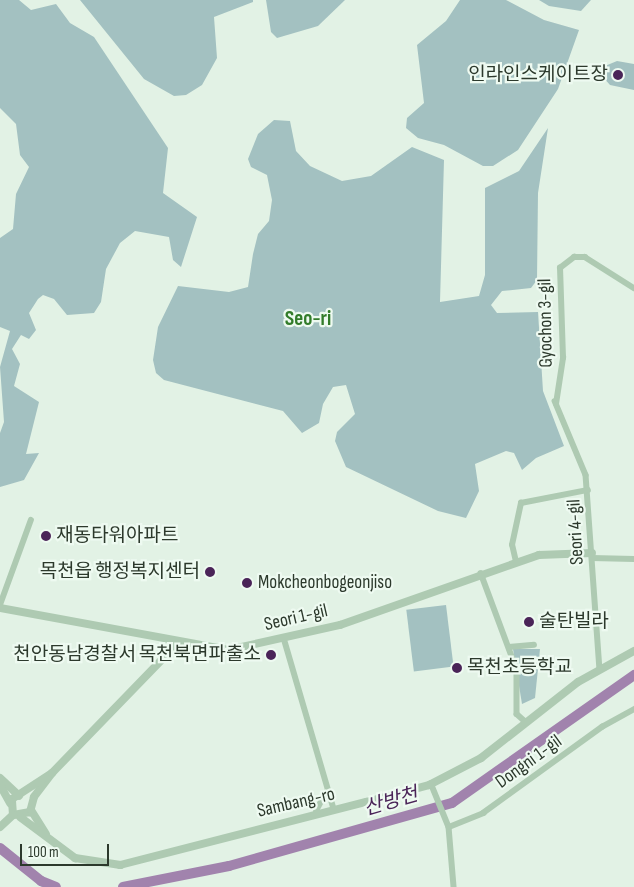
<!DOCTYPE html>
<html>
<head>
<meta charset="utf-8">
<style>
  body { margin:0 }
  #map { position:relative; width:634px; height:887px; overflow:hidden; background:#e2f2e5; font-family:"Sofia Sans Condensed","Noto Sans KR",sans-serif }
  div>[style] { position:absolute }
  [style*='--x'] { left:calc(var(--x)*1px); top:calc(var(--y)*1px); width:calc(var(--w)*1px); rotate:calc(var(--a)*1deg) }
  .green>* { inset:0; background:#a3c1c1; transform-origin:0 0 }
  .river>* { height:10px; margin:-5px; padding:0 5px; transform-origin:5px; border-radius:5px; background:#a183ad }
  .minor>* { height:5.5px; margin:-2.75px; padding:0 2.75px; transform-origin:2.75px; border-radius:2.75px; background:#aecab2 }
  .tertiary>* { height:8px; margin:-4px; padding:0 4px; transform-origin:4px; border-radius:4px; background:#aecab2 }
  .dots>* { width:14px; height:14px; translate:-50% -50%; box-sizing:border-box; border:2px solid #eefaf1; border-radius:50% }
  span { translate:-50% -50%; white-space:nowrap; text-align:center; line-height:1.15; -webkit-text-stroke:4.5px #eefaf1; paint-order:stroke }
  .poi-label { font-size:19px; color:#2c392c }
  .right { translate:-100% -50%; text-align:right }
  .left { translate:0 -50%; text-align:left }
  .street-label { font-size:19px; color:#2c392c }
  .water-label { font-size:20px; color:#4a2458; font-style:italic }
  .quarter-label { font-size:21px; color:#327c2a; font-weight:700 }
  .scale { position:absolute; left:20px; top:844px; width:89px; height:22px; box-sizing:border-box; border:2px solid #2c392c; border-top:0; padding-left:6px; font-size:15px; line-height:18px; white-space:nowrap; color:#2c392c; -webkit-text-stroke:4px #eefaf1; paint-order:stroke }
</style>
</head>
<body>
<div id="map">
  <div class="green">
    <div style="clip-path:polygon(0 0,19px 0,31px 10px,56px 4px,70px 23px,94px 37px,168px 148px,163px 193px,197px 217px,181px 267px,173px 260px,169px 237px,135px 231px,120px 243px,106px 269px,101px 302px,94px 313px,67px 315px,54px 299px,43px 295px,38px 299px,29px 313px,36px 330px,29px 339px,21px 335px,12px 349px,20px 364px,14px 386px,39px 402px,26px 454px,39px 453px,24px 480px,0 487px,0 433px,4px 422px,0 367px,10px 331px,0 327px,0 238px,13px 229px,16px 194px,29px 167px,20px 155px,16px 124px,0 108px)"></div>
    <div style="clip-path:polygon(80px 0,253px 0,253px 2px,214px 17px,217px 58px,202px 85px,186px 95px,174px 96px,144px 79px)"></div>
    <div style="clip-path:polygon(266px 0,345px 0,318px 26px,277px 38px,271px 32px)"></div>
    <div style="clip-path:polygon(460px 0,506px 0,544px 20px,579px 30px,558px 89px,518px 150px,493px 166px,483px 166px,444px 145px,418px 138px,406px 128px,407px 118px,424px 103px,417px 45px,446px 21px)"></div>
    <div style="clip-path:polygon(539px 0,591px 0,581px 11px,549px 6px)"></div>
    <div style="clip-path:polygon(617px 61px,634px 64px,634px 90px,610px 85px,603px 77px,605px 66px)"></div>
    <div style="clip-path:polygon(274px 120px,290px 121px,296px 151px,310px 166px,342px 181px,371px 176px,412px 147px,444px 160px,440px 302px,479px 296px,485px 275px,485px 188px,519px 171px,548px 128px,538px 193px,537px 280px,531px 288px,502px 291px,491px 305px,497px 313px,538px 312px,543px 391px,564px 446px,536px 458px,522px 470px,514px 453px,506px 451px,475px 464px,479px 491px,466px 518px,438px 511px,346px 467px,335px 441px,337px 432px,355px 414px,346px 385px,333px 387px,323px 404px,319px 423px,302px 433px,283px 411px,164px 380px,156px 373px,153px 360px,158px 327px,178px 286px,229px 292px,248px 287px,253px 254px,258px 234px,269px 221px,272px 200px,267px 175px,251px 167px,248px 159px,258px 134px)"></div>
    <div style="left:446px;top:605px;width:62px;height:40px;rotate:83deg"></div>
    <div style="clip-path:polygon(513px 649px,540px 649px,535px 698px,522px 704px)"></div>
  </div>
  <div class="river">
    <div style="--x:0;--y:848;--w:53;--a:38.8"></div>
    <div style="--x:41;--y:881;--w:16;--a:22"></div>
    <div style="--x:123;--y:887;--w:108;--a:-11.2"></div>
    <div style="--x:229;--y:866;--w:232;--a:-15.8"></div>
    <div style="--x:452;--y:803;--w:223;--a:-35.1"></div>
  </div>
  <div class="minor">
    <div style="--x:555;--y:401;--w:80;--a:67.3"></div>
    <div style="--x:586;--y:475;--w:194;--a:85.9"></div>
    <div style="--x:556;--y:404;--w:47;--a:-81.3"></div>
    <div style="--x:563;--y:358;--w:90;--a:-91.9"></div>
    <div style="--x:560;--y:268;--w:18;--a:-38"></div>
    <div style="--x:574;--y:257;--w:11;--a:0"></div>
    <div style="--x:585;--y:257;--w:58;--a:32.3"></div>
    <div style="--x:592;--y:558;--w:42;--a:1.4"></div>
    <div style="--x:516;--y:562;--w:17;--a:-103"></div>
    <div style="--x:512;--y:545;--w:43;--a:-77.9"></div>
    <div style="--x:521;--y:503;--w:68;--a:-11"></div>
    <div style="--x:481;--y:573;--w:103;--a:69.6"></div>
    <div style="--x:517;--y:670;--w:44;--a:90"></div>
    <div style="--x:517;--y:714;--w:13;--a:42"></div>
    <div style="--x:0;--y:605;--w:90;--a:-70"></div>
    <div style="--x:284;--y:638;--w:178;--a:73.7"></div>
    <div style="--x:509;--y:647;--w:25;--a:-5"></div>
    <div style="--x:431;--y:783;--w:48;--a:67.8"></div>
    <div style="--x:449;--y:827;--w:60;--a:85.2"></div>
    <div style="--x:316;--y:811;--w:21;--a:-62"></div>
    <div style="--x:449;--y:827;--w:37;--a:-22"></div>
    <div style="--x:483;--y:813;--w:147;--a:-35.9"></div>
    <div style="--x:602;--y:727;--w:37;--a:-29"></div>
  </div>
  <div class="tertiary">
    <div style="--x:0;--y:608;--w:232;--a:10.4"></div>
    <div style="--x:228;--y:650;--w:115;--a:-12.6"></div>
    <div style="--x:340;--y:625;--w:211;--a:-19.4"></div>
    <div style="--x:539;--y:555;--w:53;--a:-2.2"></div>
    <div style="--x:52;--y:773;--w:30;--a:127"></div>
    <div style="--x:34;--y:797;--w:16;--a:105"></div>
    <div style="--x:30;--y:812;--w:17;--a:170"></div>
    <div style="--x:13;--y:815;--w:16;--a:-94"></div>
    <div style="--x:12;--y:799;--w:48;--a:-33"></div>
    <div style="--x:52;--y:773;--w:180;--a:-45.9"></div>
    <div style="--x:0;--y:778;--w:26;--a:43"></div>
    <div style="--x:0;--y:785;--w:21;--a:61"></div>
    <div style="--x:31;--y:810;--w:28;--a:58"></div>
    <div style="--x:20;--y:817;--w:69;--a:36.7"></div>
    <div style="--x:75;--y:858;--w:46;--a:8.8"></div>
    <div style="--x:120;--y:865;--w:254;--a:-14.4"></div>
    <div style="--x:366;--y:802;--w:65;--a:-15.1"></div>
    <div style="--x:429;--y:785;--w:59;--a:-27.4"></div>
    <div style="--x:481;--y:758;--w:123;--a:-38.1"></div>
    <div style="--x:578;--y:682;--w:64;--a:-29"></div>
    <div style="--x:0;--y:827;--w:18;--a:-43"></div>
  </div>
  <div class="dots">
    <div style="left:618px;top:75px;background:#4a2458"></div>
    <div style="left:46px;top:536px;background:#4a2458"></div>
    <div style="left:210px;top:572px;background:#4a2458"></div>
    <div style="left:247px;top:583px;background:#4a2458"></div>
    <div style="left:529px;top:622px;background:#4a2458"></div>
    <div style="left:271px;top:655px;background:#4a2458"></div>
    <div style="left:457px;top:668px;background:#4a2458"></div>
  </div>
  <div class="poi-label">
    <span class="right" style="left:608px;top:75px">인라인스케이트장</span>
    <span class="left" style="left:56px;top:536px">재동타워아파트</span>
    <span class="right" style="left:200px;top:572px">목천읍 행정복지센터</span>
    <span class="left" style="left:258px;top:583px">Mokcheonbogeonjiso</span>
    <span class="left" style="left:539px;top:622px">술탄빌라</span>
    <span class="right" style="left:261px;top:655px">천안동남경찰서 목천북면파출소</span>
    <span class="left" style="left:467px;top:668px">목천초등학교</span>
  </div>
  <div class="street-label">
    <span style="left:546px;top:323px;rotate:-91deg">Gyochon 3-gil</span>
    <span style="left:576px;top:532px;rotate:-93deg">Seori 4-gil</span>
    <span style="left:296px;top:618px;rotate:-13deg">Seori 1-gil</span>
    <span style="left:529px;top:762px;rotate:-36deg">Dongni 1-gil</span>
    <span style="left:296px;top:803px;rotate:-13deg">Sambang-ro</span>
  </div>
  <div class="water-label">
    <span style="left:391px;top:802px;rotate:-16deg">산방천</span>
  </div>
  <div class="quarter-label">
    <span style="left:308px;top:319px">Seo-ri</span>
  </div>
  <div class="scale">100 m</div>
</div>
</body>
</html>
